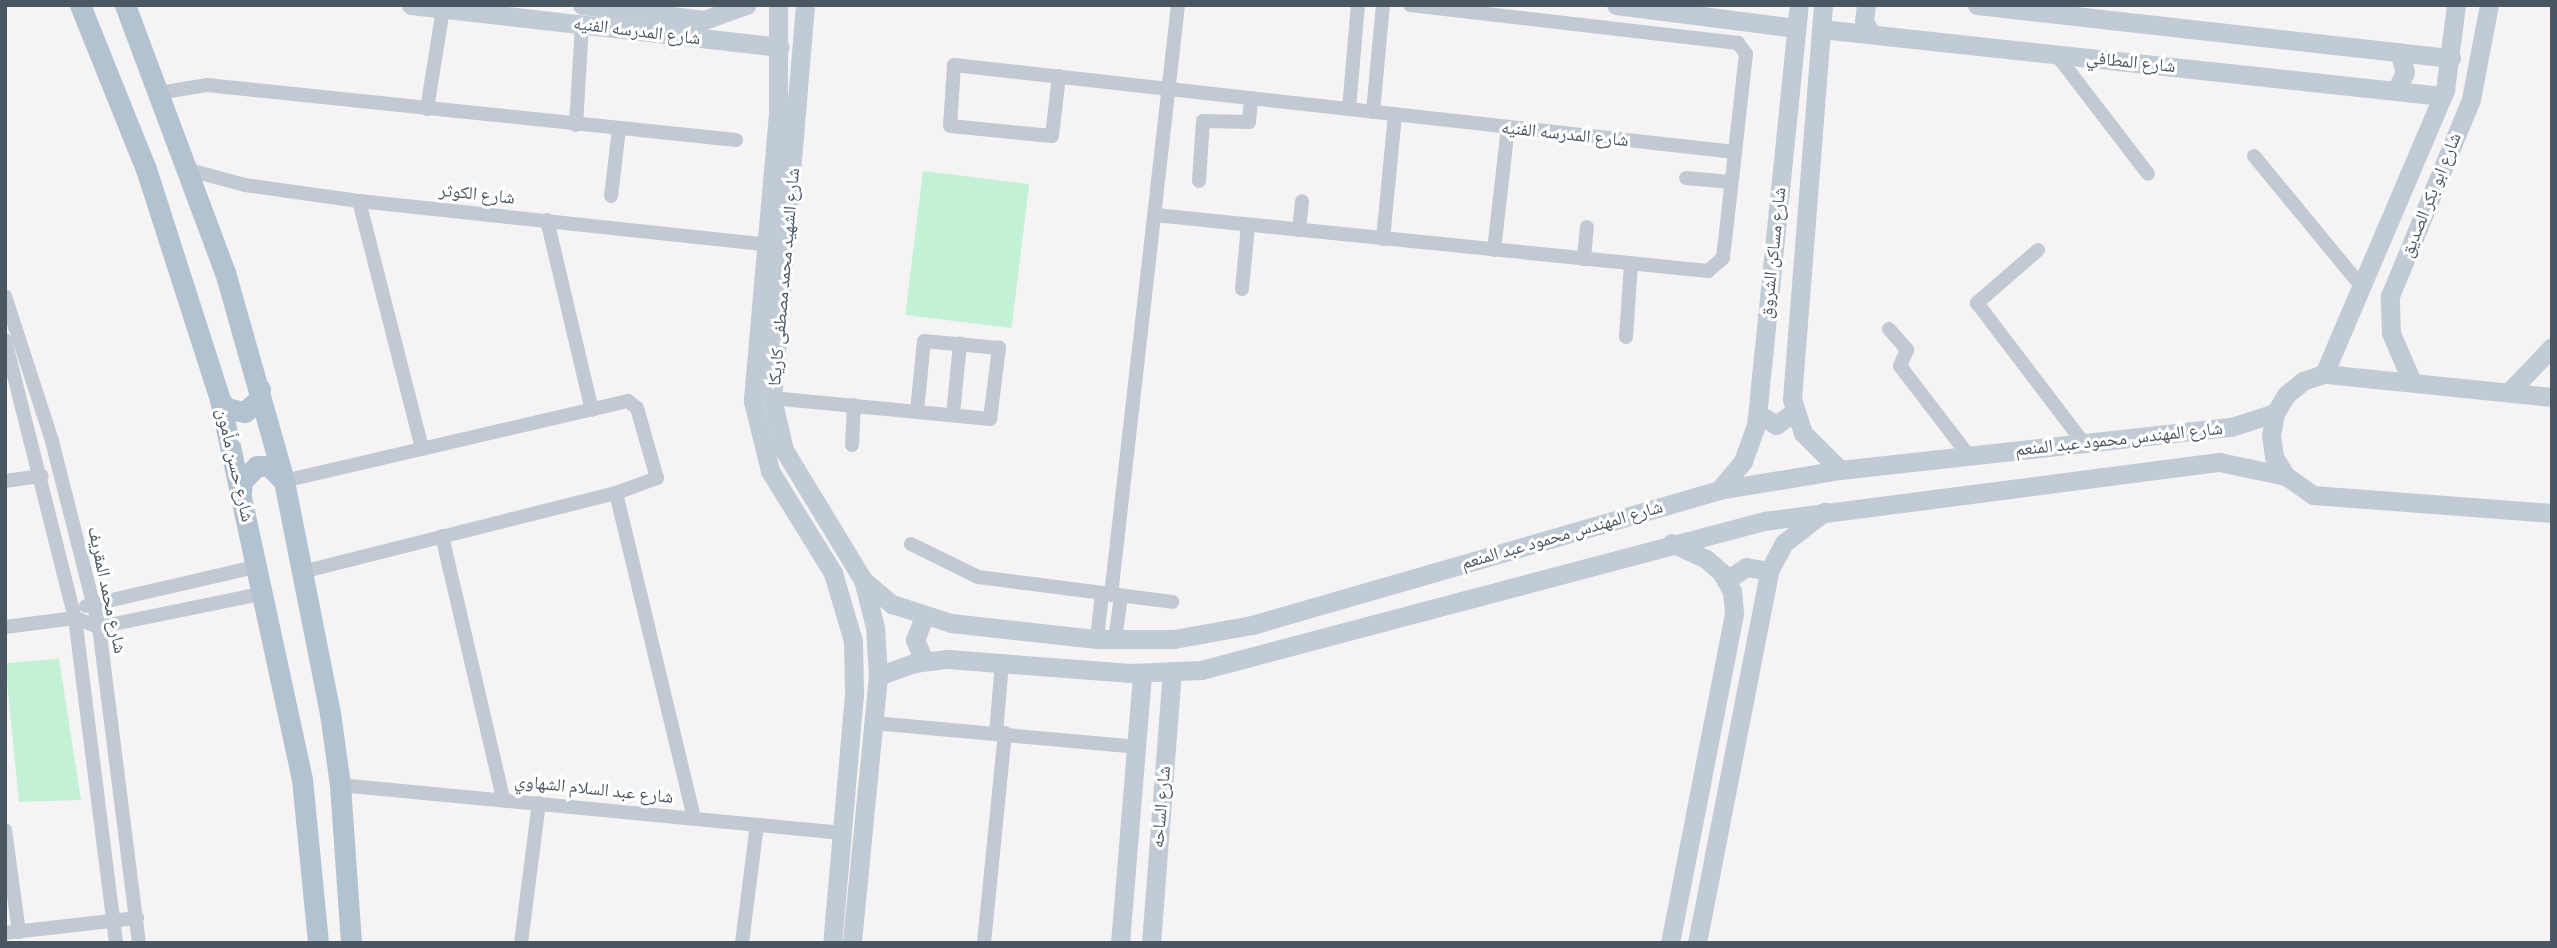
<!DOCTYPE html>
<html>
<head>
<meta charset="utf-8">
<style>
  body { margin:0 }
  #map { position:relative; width:2557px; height:948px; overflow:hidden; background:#f5f3f3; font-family:Signika,"Noto Naskh Arabic",sans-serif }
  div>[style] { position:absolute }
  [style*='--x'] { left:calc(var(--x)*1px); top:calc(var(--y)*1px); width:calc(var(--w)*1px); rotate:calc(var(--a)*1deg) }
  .green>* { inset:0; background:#c3f1d5; transform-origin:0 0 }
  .street>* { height:14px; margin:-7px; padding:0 7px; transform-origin:7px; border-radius:7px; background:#c1cad2 }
  .secondary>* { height:19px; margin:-9.5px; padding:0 9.5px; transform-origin:9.5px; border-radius:9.5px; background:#c1cbd6 }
  .primary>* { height:21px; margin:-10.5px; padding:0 10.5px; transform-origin:10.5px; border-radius:10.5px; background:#b3c2d1 }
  span { translate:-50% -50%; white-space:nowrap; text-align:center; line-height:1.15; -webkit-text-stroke:6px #fff; paint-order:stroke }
  .street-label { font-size:18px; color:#4a5661 }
  .frame { position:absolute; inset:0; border:7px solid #4a5661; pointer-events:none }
</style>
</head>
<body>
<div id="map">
  <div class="green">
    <div style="left:923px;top:171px;width:107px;height:145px;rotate:7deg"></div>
    <div style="clip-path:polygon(59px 659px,81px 800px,19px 802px,5px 663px)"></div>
  </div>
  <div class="street">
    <div style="--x:2056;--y:54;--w:151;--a:52.5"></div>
    <div style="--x:1059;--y:76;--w:60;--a:96.7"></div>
    <div style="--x:1052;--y:136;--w:102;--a:-174.4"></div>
    <div style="--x:950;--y:126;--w:61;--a:-86.2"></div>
    <div style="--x:954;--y:65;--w:786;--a:6.36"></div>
    <div style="--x:1735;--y:152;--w:99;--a:-83.6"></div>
    <div style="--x:1746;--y:54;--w:14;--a:-126"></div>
    <div style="--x:1738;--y:43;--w:330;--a:-173.4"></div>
    <div style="--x:159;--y:93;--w:49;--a:-9.5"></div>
    <div style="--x:207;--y:85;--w:532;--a:5.94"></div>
    <div style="--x:427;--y:109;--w:101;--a:-80.9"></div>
    <div style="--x:1349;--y:109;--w:104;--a:-85.1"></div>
    <div style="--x:1373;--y:112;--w:107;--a:-84.7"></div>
    <div style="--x:576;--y:125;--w:101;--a:-86.6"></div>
    <div style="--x:2254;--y:156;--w:168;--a:50.5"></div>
    <div style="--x:189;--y:170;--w:58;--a:15"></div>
    <div style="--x:245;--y:185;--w:115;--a:8"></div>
    <div style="--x:359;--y:201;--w:406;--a:6.1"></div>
    <div style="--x:1686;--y:178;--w:45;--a:5.1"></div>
    <div style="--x:1199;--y:181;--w:60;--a:-86.2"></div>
    <div style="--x:1203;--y:121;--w:46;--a:1.2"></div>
    <div style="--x:1249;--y:122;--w:24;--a:-85"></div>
    <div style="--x:611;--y:196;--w:67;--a:-83.2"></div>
    <div style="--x:359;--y:201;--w:256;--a:75.7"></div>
    <div style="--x:1155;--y:215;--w:556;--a:5.78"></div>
    <div style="--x:1708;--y:271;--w:20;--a:-41"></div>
    <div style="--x:1723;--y:258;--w:107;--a:-83.5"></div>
    <div style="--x:547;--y:220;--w:195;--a:76.7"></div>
    <div style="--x:1299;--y:230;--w:29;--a:-84"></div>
    <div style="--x:1383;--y:239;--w:125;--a:-84.5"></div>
    <div style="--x:1494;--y:250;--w:124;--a:-83.5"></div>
    <div style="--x:2038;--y:250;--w:81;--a:139"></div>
    <div style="--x:1977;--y:303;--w:175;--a:52.7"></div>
    <div style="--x:1584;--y:259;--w:32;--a:-85"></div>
    <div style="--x:1242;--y:289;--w:64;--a:-84.6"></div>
    <div style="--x:5;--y:296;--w:152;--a:72"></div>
    <div style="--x:52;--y:441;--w:192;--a:75.8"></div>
    <div style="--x:99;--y:627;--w:319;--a:82.8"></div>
    <div style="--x:1889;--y:329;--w:28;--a:49"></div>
    <div style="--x:1907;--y:350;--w:17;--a:114"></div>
    <div style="--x:1900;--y:366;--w:113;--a:52.5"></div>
    <div style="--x:1626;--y:337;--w:73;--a:-86.1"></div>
    <div style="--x:5;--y:340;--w:287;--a:75.9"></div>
    <div style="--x:75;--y:618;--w:328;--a:82.8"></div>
    <div style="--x:772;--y:398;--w:219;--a:5.5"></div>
    <div style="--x:990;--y:419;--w:72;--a:-82.8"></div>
    <div style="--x:999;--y:348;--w:75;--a:-174.7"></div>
    <div style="--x:924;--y:341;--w:70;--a:95.7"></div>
    <div style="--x:953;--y:415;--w:72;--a:-84.4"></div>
    <div style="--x:852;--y:445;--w:40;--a:-87.1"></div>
    <div style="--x:5;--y:481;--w:37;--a:-8"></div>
    <div style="--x:284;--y:481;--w:353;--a:-13.1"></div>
    <div style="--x:628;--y:401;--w:11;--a:38"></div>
    <div style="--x:637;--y:408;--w:73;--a:74.1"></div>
    <div style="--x:657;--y:478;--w:44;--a:159.9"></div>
    <div style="--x:616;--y:493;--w:324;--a:165.9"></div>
    <div style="--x:616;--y:493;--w:335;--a:76.5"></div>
    <div style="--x:442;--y:536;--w:270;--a:76.9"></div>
    <div style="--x:911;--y:544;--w:75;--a:26.2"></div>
    <div style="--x:978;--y:577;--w:196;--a:7.3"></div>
    <div style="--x:1111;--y:595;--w:594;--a:-83.52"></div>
    <div style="--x:86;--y:606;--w:178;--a:-13"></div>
    <div style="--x:5;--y:627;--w:71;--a:-7.3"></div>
    <div style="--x:75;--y:618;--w:26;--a:21"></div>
    <div style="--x:99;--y:627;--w:169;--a:-11.6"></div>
    <div style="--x:1097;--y:639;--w:46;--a:-83.8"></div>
    <div style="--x:1115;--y:640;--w:44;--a:-82.2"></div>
    <div style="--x:874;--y:723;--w:263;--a:5.2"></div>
    <div style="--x:996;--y:733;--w:70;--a:-85.1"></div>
    <div style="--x:340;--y:785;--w:505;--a:5.45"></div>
    <div style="--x:5;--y:830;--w:103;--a:82.2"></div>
    <div style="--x:5;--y:933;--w:133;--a:-6.5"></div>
    <div style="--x:521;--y:943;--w:141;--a:-82.7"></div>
    <div style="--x:742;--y:943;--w:119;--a:-82.8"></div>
    <div style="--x:984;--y:943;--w:211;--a:-84.3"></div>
  </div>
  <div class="secondary">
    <div style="--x:411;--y:5;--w:371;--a:6.5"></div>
    <div style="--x:582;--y:5;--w:123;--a:7"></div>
    <div style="--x:704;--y:20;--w:45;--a:-19.7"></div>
    <div style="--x:778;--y:5;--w:108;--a:90"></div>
    <div style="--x:778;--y:113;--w:289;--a:95"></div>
    <div style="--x:753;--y:401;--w:72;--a:76.3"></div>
    <div style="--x:770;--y:471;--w:120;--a:58.3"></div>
    <div style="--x:833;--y:573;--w:71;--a:73.6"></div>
    <div style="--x:853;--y:641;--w:53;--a:88.9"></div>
    <div style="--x:854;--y:694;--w:250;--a:95"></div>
    <div style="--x:805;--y:5;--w:394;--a:94.8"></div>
    <div style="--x:772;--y:398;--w:53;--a:77"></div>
    <div style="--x:784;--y:450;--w:152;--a:58.7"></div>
    <div style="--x:863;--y:580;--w:49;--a:75.7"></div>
    <div style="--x:875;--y:627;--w:49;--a:86.5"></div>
    <div style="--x:878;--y:676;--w:268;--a:95.6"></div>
    <div style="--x:1616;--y:5;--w:180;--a:7.3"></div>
    <div style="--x:1823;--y:5;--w:395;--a:94.5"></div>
    <div style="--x:1792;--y:399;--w:36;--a:72"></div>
    <div style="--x:1803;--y:433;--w:52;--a:45"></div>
    <div style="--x:1866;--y:5;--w:17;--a:97"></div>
    <div style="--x:1864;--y:22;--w:13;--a:58"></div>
    <div style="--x:1977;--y:5;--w:477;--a:6.4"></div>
    <div style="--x:1821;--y:29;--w:625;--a:6.16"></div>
    <div style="--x:2396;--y:90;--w:20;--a:-63"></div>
    <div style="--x:2405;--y:72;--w:21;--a:-107"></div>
    <div style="--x:2324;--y:374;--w:309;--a:-66.9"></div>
    <div style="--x:2445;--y:90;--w:86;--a:-82.6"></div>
    <div style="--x:2412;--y:382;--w:53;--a:-113.2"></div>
    <div style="--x:2391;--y:333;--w:37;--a:-92"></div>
    <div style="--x:2390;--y:296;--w:213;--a:-67.6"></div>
    <div style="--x:2471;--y:99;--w:96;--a:-79.2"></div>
    <div style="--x:2509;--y:392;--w:62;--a:-46.3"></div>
    <div style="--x:2552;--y:397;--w:229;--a:-174.2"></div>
    <div style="--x:2324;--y:374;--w:22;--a:162"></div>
    <div style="--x:2303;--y:381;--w:22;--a:141"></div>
    <div style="--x:2286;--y:395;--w:21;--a:121"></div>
    <div style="--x:2275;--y:413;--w:22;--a:100"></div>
    <div style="--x:2271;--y:435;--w:22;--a:82"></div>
    <div style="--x:2274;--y:457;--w:22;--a:58"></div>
    <div style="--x:2286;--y:476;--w:33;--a:35"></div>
    <div style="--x:2313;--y:495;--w:240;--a:4.3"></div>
    <div style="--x:1758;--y:414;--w:21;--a:31"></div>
    <div style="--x:1776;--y:425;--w:22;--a:-36"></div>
    <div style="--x:1719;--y:490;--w:38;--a:-50"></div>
    <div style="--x:1743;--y:461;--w:37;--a:-70"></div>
    <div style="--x:1756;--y:426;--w:423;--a:-84.2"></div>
    <div style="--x:863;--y:580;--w:38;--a:40"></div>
    <div style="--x:892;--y:604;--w:62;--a:17.9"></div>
    <div style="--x:951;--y:623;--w:147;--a:6.3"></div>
    <div style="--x:1097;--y:639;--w:77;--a:0"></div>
    <div style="--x:1174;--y:639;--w:79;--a:-10.2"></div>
    <div style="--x:1252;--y:625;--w:486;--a:-16.1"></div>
    <div style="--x:1719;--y:490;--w:123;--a:-9.4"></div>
    <div style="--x:1840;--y:470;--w:393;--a:-6.3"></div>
    <div style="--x:2231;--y:427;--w:46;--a:-17.7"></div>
    <div style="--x:1727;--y:580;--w:23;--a:-34"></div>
    <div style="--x:1746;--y:567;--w:23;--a:10"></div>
    <div style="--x:924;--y:661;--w:23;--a:-113"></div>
    <div style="--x:915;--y:640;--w:26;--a:-69"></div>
    <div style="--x:878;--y:676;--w:38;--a:-20"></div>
    <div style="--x:914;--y:663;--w:34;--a:-7"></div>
    <div style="--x:948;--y:659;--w:183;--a:4.4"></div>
    <div style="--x:1130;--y:673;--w:71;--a:-2.4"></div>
    <div style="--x:1201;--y:670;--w:582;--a:-14.82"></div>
    <div style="--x:1764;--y:521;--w:459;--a:-7.4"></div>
    <div style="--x:2219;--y:462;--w:68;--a:11.8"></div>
    <div style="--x:1120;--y:943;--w:271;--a:-85.3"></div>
    <div style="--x:1151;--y:943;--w:272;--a:-85.6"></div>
    <div style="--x:1670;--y:943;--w:336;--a:-79"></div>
    <div style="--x:1734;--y:613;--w:22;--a:-95"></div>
    <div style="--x:1732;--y:591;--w:22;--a:-120"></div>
    <div style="--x:1721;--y:572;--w:20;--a:-139"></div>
    <div style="--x:1706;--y:559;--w:38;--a:-155"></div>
    <div style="--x:1697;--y:943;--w:379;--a:-79"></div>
    <div style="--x:1769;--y:571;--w:32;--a:-62"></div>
    <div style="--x:1784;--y:543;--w:51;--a:-37.8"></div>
  </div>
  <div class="primary">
    <div style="--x:80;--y:5;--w:177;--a:68.1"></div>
    <div style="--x:146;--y:169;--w:243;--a:72.2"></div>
    <div style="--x:220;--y:400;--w:388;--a:77.8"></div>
    <div style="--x:302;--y:779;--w:165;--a:84.4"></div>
    <div style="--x:125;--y:5;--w:285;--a:69.5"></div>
    <div style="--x:225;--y:272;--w:217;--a:74.2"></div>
    <div style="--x:284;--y:481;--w:237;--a:78.8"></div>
    <div style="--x:330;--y:713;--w:73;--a:82.1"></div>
    <div style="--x:340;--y:785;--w:158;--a:86"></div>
    <div style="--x:220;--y:400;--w:10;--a:53"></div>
    <div style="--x:226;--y:408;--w:19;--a:12"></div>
    <div style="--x:245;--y:412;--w:19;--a:-43"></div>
    <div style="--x:259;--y:399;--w:10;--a:-84"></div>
    <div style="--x:241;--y:492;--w:11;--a:-85"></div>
    <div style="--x:242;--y:481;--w:21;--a:-45"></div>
    <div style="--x:257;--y:466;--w:12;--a:0"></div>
    <div style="--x:269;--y:466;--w:21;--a:45"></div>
  </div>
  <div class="street-label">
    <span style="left:637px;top:31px;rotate:7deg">شارع المدرسه الفنيه</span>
    <span style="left:2131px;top:62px;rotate:6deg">شارع المطافي</span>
    <span style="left:1565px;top:134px;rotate:6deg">شارع المدرسه الفنيه</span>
    <span style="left:477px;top:194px;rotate:6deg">شارع الكوثر</span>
    <span style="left:2431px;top:195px;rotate:-68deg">شارع ابو بكر الصديق</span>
    <span style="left:1773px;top:253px;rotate:-84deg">شارع مساكن الشروق</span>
    <span style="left:784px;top:277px;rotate:-85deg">شارع الشهيد محمد مصطفى كاريكا</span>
    <span style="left:2119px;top:439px;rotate:-6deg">شارع المهندس محمود عبد المنعم</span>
    <span style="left:235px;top:465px;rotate:77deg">شارع حسن مأمون</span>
    <span style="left:1562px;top:535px;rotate:-16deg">شارع المهندس محمود عبد المنعم</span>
    <span style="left:107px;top:590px;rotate:78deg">شارع محمد المقريف</span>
    <span style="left:594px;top:789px;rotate:6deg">شارع عبد السلام الشهاوي</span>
    <span style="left:1161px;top:807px;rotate:-85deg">شارع الساحه</span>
  </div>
  <div class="frame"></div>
</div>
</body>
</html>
